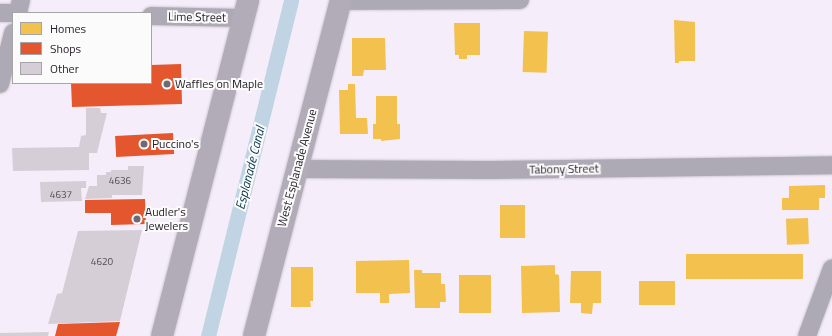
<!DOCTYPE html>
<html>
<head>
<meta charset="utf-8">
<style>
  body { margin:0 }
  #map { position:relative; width:832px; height:336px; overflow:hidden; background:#f5edf9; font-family:"Titillium Web",sans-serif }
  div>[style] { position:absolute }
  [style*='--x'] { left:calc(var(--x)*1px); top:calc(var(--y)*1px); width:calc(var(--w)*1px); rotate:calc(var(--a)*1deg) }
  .homes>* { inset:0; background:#f2c14e; transform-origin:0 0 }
  .shops>* { inset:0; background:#e4572e; transform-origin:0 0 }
  .canal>* { height:15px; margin:-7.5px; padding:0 7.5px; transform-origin:7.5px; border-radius:7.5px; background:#c0d4e3 }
  .building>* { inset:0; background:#d6ced7 }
  .roads { filter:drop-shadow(0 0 1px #cfc9d3) drop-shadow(0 0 1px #cfc9d3) }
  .minor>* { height:18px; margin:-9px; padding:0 9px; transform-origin:9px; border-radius:9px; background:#aeaab5 }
  .major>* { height:22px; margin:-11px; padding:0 11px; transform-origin:11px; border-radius:11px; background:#b2acb9 }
  .dots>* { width:11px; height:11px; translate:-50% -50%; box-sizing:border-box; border:2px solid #fbfbfb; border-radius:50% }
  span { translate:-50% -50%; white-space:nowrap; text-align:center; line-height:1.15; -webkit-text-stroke:4px #fbfbfb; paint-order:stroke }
  .number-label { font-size:10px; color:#544c57 }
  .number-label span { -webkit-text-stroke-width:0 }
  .street-label { font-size:12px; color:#28212c }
  .poi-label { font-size:12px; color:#28212c }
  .left { translate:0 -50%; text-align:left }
  .water-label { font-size:13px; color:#083648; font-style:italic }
  .legend { position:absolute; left:12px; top:12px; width:140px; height:72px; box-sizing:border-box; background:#fbfbfb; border:1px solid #a7a4a8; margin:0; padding:5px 7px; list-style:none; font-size:12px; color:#28212c }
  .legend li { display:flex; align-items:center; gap:8px; height:20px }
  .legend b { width:20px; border:1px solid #a7a4a8 }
</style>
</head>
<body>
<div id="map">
  <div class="homes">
    <div style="clip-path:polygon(674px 20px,695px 22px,695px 61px,679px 61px,679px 63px,675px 63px)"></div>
    <div style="clip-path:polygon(454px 23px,480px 23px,480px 55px,467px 55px,467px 59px,459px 59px,459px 55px,455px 55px)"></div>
    <div style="left:524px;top:31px;width:24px;height:41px;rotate:2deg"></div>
    <div style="clip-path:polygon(352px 38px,385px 38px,386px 70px,364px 70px,363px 76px,352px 76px)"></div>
    <div style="clip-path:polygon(348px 84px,355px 84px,356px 118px,367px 118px,368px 134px,340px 134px,339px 90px,348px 90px)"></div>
    <div style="clip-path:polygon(376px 96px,397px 96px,397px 124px,400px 124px,400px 139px,381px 141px,381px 139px,373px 139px,373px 124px,376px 124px)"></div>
    <div style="clip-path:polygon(825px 185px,825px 198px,819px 198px,819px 210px,782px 210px,782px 198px,789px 198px,789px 186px)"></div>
    <div style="left:500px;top:205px;width:25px;height:33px"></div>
    <div style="left:808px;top:218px;width:26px;height:22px;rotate:88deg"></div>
    <div style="left:803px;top:254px;width:25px;height:117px;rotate:90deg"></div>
    <div style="clip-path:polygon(409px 260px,410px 293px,389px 294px,389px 303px,380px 303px,380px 293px,356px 293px,356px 261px)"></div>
    <div style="clip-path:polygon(555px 265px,555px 274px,559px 275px,560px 312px,522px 313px,521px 266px)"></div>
    <div style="clip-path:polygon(291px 267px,313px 267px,313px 301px,310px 301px,311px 307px,291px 307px)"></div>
    <div style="clip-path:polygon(414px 270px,422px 270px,422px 273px,441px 273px,441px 284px,445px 284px,446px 302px,440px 302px,440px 308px,415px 308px)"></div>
    <div style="clip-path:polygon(571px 271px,601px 271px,601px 303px,593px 303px,592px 314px,581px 313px,581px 303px,570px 303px)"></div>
    <div style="left:459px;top:275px;width:32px;height:38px"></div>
    <div style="left:639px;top:281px;width:36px;height:24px"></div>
  </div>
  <div class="shops">
    <div style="clip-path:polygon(181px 64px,182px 104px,72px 107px,71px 83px,151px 83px,151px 65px)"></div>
    <div style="left:173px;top:133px;width:21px;height:58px;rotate:87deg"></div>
    <div style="clip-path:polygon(145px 199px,146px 224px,111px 225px,111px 213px,85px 213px,85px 200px)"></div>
    <div style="clip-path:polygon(120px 322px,116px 336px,55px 336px,58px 324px)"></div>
  </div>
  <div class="canal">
    <div style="--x:208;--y:336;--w:346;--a:-76.1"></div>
  </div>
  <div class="building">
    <div style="clip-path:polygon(86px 108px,100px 108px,101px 113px,107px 113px,97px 153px,89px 153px,89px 170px,13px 171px,12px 148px,79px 147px,81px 136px,86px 135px)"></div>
    <div style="clip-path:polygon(128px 166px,144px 166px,142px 195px,112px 195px,112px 198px,85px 199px,89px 186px,97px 186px,97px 175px,106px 175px,106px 172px,111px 172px,111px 170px,128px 170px)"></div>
    <div style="clip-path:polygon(86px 181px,86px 188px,81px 188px,82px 201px,41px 202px,40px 182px)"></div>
    <div style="clip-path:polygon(142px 230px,120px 321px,48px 324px,57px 294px,62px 293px,78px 231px)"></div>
    <div style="clip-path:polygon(49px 332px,48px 336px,0 336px,0 333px)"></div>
  </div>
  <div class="roads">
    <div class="minor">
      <div style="--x:341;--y:1;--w:179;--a:-0.3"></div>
      <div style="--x:0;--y:13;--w:13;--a:0"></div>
      <div style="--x:18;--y:13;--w:13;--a:-77"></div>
      <div style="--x:151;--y:16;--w:92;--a:1.2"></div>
      <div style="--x:0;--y:84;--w:53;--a:-75.7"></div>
      <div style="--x:297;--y:169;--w:193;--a:0.3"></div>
      <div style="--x:490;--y:170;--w:342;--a:-0.8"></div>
      <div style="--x:807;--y:336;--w:72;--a:-69.8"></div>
    </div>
    <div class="major">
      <div style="--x:162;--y:336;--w:347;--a:-75.6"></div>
      <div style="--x:254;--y:336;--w:347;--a:-75.5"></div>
    </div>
  </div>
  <div class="dots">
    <div style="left:167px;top:84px;background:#706874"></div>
    <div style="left:144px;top:144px;background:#706874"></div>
    <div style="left:137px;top:219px;background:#706874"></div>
  </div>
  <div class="number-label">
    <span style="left:120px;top:181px">4636</span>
    <span style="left:61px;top:195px">4637</span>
    <span style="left:102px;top:262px">4620</span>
  </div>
  <div class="street-label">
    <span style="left:197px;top:17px;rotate:1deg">Lime Street</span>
    <span style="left:297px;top:168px;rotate:-75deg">West Esplanade Avenue</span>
    <span style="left:564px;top:169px;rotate:-1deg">Tabony Street</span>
  </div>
  <div class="poi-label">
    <span class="left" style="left:175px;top:84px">Waffles on Maple</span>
    <span class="left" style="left:152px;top:144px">Puccino's</span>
    <span class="left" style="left:145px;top:219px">Audler's<br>Jewelers</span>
  </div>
  <div class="water-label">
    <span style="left:250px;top:168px;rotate:-76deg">Esplanade Canal</span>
  </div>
  <ul class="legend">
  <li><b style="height:11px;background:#f2c14e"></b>Homes</li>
  <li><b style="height:11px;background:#e4572e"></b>Shops</li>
  <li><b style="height:11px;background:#d6ced7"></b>Other</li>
  </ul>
</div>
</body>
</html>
